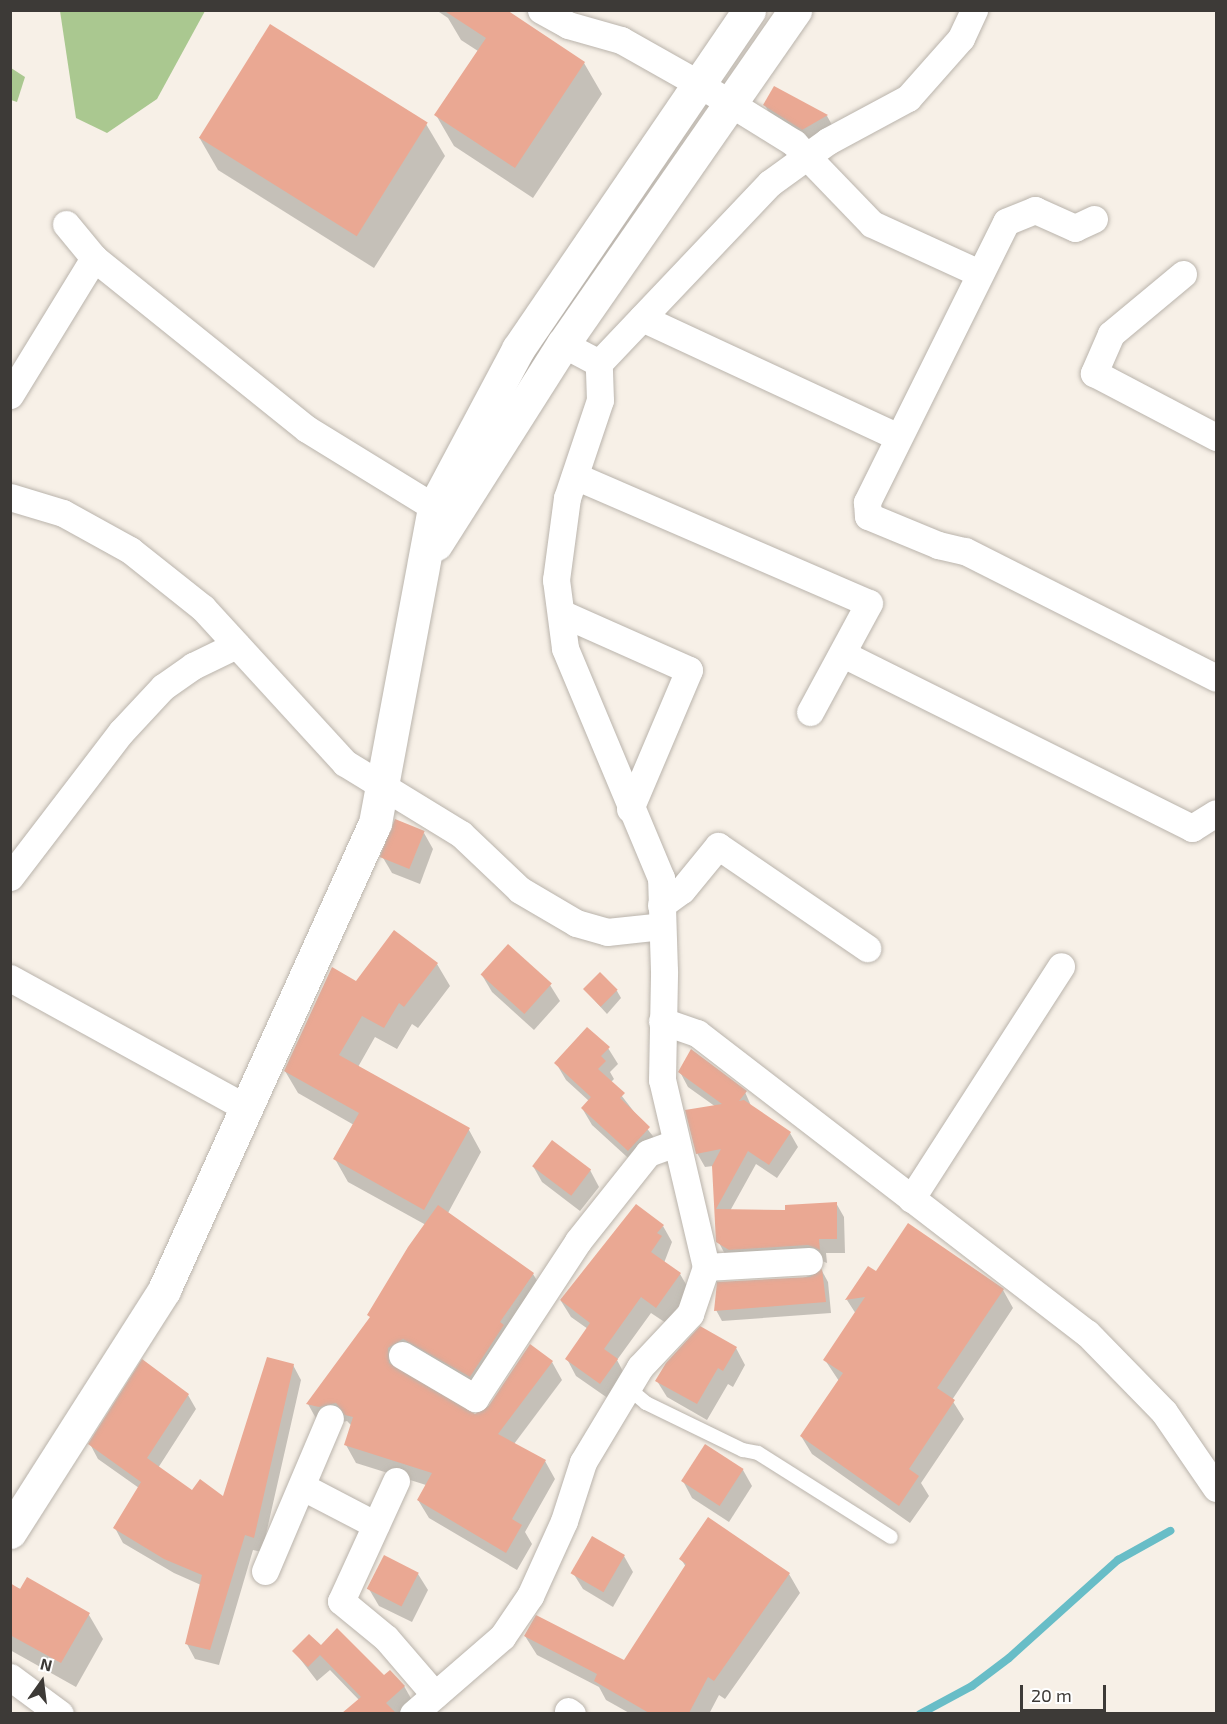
<!DOCTYPE html>
<html>
<head>
<meta charset="utf-8">
<style>
  body { margin:0 }
  #map { position:relative; width:1227px; height:1724px; overflow:hidden; background:#f7f0e7; font-family:"Exo 2",sans-serif }
  div>[style] { position:absolute }
  [style*='--x'] { left:calc(var(--x)*1px); top:calc(var(--y)*1px); width:calc(var(--w)*1px); rotate:calc(var(--a)*1deg) }
  .forest>* { inset:0; background:#aac890 }
  .shadow>* { inset:0; background:#0003 }
  .stream>* { height:8px; margin:-4px; padding:0 4px; transform-origin:4px; border-radius:4px; background:#68bdc7 }
  .building>* { inset:0; background:#eaa893; transform-origin:0 0 }
  .roads { filter:drop-shadow(0 0 2px #bab4ac) drop-shadow(0 0 2px #bab4ac) }
  .service>* { height:14px; margin:-7px; padding:0 7px; transform-origin:7px; border-radius:7px; background:#fff }
  .minor>* { height:27px; margin:-13.5px; padding:0 13.5px; transform-origin:13.5px; border-radius:13.5px; background:#fff }
  .tertiary>* { height:33px; margin:-16.5px; padding:0 16.5px; transform-origin:16.5px; border-radius:16.5px; background:#fff }
  span { translate:-50% -50%; white-space:nowrap; text-align:center; line-height:1.15; -webkit-text-stroke:5px #fff; paint-order:stroke }
  .frame { position:absolute; inset:0; border:12px solid #3d3a37; pointer-events:none }
  .north { position:absolute; left:12px; top:1652px; width:60px; height:60px; -webkit-text-stroke:4px #fff; paint-order:stroke; rotate:14deg; font-size:16px; font-weight:700; line-height:24px; text-align:center; color:#3d3a37 }
  .north::after { content:''; display:block; margin:auto; width:21px; height:27px; background:#3d3a37; clip-path:polygon(50% 0,100% 100%,50% 72%,0 100%) }
  .scale { position:absolute; left:1020px; top:1685px; width:86px; height:27px; box-sizing:border-box; border:3px solid #3d3a37; border-top:0; padding-left:8px; font-size:18px; line-height:21px; white-space:nowrap; color:#3d3a37; -webkit-text-stroke:4px #fff; paint-order:stroke }
</style>
</head>
<body>
<div id="map">
  <div class="forest">
    <div style="clip-path:polygon(60px 11px,205px 11px,157px 99px,107px 133px,76px 118px)"></div>
    <div style="clip-path:polygon(11px 68px,25px 77px,17px 102px,11px 100px)"></div>
  </div>
  <div class="shadow">
    <div style="clip-path:polygon(436px 10px,488px 10px,584px 63px,602px 94px,533px 198px,454px 146px,436px 115px,478px 51px,461px 40px,448px 18px)"></div>
    <div style="clip-path:polygon(774px 88px,827px 116px,836px 132px,812px 145px,774px 122px,765px 105px)"></div>
    <div style="clip-path:polygon(426px 124px,445px 156px,374px 268px,218px 170px,199px 137px)"></div>
    <div style="clip-path:polygon(424px 833px,433px 849px,420px 884px,392px 873px,382px 856px)"></div>
    <div style="clip-path:polygon(437px 964px,450px 986px,418px 1028px,412px 1024px,397px 1049px,375px 1037px,358px 1067px,469px 1130px,481px 1152px,448px 1213px,533px 1274px,544px 1292px,481px 1394px,398px 1366px,398px 1370px,475px 1415px,552px 1362px,562px 1380px,514px 1444px,545px 1461px,555px 1479px,525px 1532px,532px 1544px,517px 1570px,429px 1518px,418px 1500px,426px 1485px,356px 1463px,346px 1445px,352px 1426px,347px 1421px,330px 1425px,318px 1422px,308px 1404px,371px 1319px,426px 1225px,348px 1182px,335px 1159px,354px 1125px,298px 1093px,285px 1071px,356px 983px)"></div>
    <div style="clip-path:polygon(482px 975px,550px 985px,560px 1001px,534px 1030px,492px 992px)"></div>
    <div style="clip-path:polygon(585px 990px,617px 991px,621px 998px,607px 1014px)"></div>
    <div style="clip-path:polygon(608px 1048px,618px 1064px,610px 1072px,614px 1079px,611px 1082px,659px 1144px,638px 1167px,592px 1125px,582px 1108px,589px 1101px,566px 1080px,556px 1063px)"></div>
    <div style="clip-path:polygon(680px 1072px,745px 1092px,752px 1108px,790px 1133px,798px 1147px,777px 1178px,756px 1164px,730px 1211px,787px 1211px,836px 1203px,844px 1217px,845px 1253px,826px 1253px,827px 1263px,817px 1259px,726px 1256px,718px 1241px,713px 1166px,705px 1167px,697px 1153px,716px 1107px,688px 1087px)"></div>
    <div style="clip-path:polygon(533px 1166px,590px 1170px,599px 1187px,580px 1211px,542px 1182px)"></div>
    <div style="clip-path:polygon(663px 1226px,672px 1242px,664px 1263px,680px 1274px,690px 1291px,666px 1323px,651px 1313px,617px 1360px,626px 1377px,609px 1399px,576px 1376px,567px 1359px,588px 1329px,571px 1317px,561px 1301px)"></div>
    <div style="clip-path:polygon(869px 1268px,876px 1273px,1003px 1290px,1013px 1308px,952px 1400px,964px 1419px,921px 1483px,929px 1496px,910px 1523px,812px 1454px,801px 1436px,839px 1381px,825px 1360px,856px 1314px,847px 1300px)"></div>
    <div style="clip-path:polygon(822px 1271px,828px 1282px,831px 1313px,722px 1321px,716px 1310px)"></div>
    <div style="clip-path:polygon(736px 1348px,745px 1365px,733px 1387px,728px 1384px,707px 1420px,667px 1397px,657px 1381px)"></div>
    <div style="clip-path:polygon(293px 1365px,301px 1380px,262px 1552px,253px 1550px,219px 1665px,195px 1659px,187px 1644px,201px 1585px,174px 1573px,123px 1543px,115px 1528px,139px 1488px,98px 1459px,90px 1444px,188px 1395px,196px 1409px,158px 1468px,192px 1492px,224px 1498px)"></div>
    <div style="clip-path:polygon(743px 1470px,752px 1486px,729px 1522px,692px 1498px,683px 1481px)"></div>
    <div style="clip-path:polygon(624px 1556px,633px 1572px,613px 1607px,583px 1589px,573px 1573px)"></div>
    <div style="clip-path:polygon(681px 1559px,789px 1574px,800px 1593px,725px 1699px,719px 1695px,709px 1714px,631px 1714px,606px 1700px,599px 1687px,537px 1655px,525px 1636px,624px 1662px,686px 1567px)"></div>
    <div style="clip-path:polygon(418px 1574px,428px 1590px,412px 1622px,379px 1606px,369px 1589px)"></div>
    <div style="clip-path:polygon(10px 1585px,89px 1615px,103px 1639px,76px 1687px,10px 1650px)"></div>
    <div style="clip-path:polygon(321px 1647px,404px 1686px,413px 1702px,400px 1714px,345px 1714px,359px 1700px,330px 1670px,317px 1681px,294px 1651px)"></div>
  </div>
  <div class="stream">
    <div style="--x:920;--y:1714;--w:59;--a:-28.3"></div>
    <div style="--x:972;--y:1686;--w:46;--a:-37.1"></div>
    <div style="--x:1009;--y:1658;--w:147;--a:-42"></div>
    <div style="--x:1118;--y:1560;--w:60;--a:-29.1"></div>
  </div>
  <div class="building">
    <div style="clip-path:polygon(443px 10px,507px 10px,585px 62px,515px 168px,434px 115px,486px 38px)"></div>
    <div style="left:270px;top:24px;width:186px;height:134px;rotate:32deg"></div>
    <div style="clip-path:polygon(774px 86px,828px 115px,802px 130px,763px 105px)"></div>
    <div style="left:395px;top:819px;width:32px;height:41px;rotate:22deg"></div>
    <div style="clip-path:polygon(394px 930px,438px 963px,404px 1007px,399px 1003px,384px 1028px,362px 1016px,339px 1055px,470px 1128px,424px 1210px,333px 1159px,359px 1113px,284px 1071px,332px 967px,356px 981px)"></div>
    <div style="left:508px;top:944px;width:59px;height:41px;rotate:42deg"></div>
    <div style="left:600px;top:972px;width:25px;height:24px;rotate:45deg"></div>
    <div style="clip-path:polygon(587px 1027px,610px 1047px,601px 1056px,606px 1061px,598px 1069px,625px 1093px,620px 1098px,650px 1127px,628px 1151px,581px 1108px,591px 1097px,554px 1063px)"></div>
    <div style="clip-path:polygon(691px 1049px,747px 1091px,739px 1101px,744px 1100px,791px 1132px,769px 1165px,748px 1151px,716px 1209px,785px 1210px,785px 1205px,837px 1202px,837px 1239px,819px 1239px,820px 1250px,808px 1245px,729px 1250px,716px 1242px,712px 1166px,721px 1149px,696px 1154px,685px 1110px,722px 1104px,678px 1072px)"></div>
    <div style="left:552px;top:1140px;width:49px;height:33px;rotate:37deg"></div>
    <div style="clip-path:polygon(636px 1204px,664px 1225px,657px 1233px,662px 1236px,651px 1252px,681px 1273px,656px 1308px,641px 1297px,604px 1349px,618px 1359px,600px 1384px,565px 1359px,590px 1323px,560px 1300px)"></div>
    <div style="clip-path:polygon(438px 1205px,534px 1273px,500px 1322px,504px 1325px,470px 1377px,403px 1339px,388px 1348px,389px 1363px,475px 1414px,488px 1407px,530px 1344px,553px 1361px,498px 1434px,546px 1460px,512px 1519px,522px 1525px,506px 1553px,417px 1500px,432px 1473px,344px 1445px,353px 1417px,345px 1415px,336px 1403px,319px 1407px,306px 1404px,370px 1317px,367px 1315px,408px 1247px)"></div>
    <div style="clip-path:polygon(908px 1223px,1004px 1289px,937px 1388px,955px 1400px,909px 1469px,919px 1476px,899px 1506px,800px 1436px,843px 1373px,823px 1360px,865px 1297px,845px 1300px,868px 1266px,876px 1271px)"></div>
    <div style="clip-path:polygon(822px 1269px,826px 1302px,714px 1311px,717px 1282px,810px 1277px)"></div>
    <div style="clip-path:polygon(700px 1326px,737px 1347px,723px 1371px,718px 1368px,697px 1404px,655px 1381px,666px 1363px)"></div>
    <div style="clip-path:polygon(267px 1357px,294px 1364px,254px 1538px,245px 1535px,210px 1650px,185px 1644px,202px 1575px,164px 1559px,113px 1528px,141px 1482px,88px 1444px,142px 1359px,189px 1394px,147px 1458px,192px 1490px,200px 1479px,223px 1496px)"></div>
    <div style="left:705px;top:1444px;width:46px;height:44px;rotate:33deg"></div>
    <div style="clip-path:polygon(708px 1517px,790px 1573px,714px 1681px,708px 1677px,689px 1713px,649px 1713px,594px 1681px,597px 1674px,524px 1636px,536px 1615px,624px 1660px,686px 1564px,679px 1559px)"></div>
    <div style="left:592px;top:1536px;width:38px;height:43px;rotate:30deg"></div>
    <div style="left:384px;top:1555px;width:39px;height:38px;rotate:27deg"></div>
    <div style="clip-path:polygon(27px 1577px,90px 1613px,61px 1663px,10px 1635px,10px 1583px,20px 1589px)"></div>
    <div style="clip-path:polygon(337px 1628px,384px 1675px,390px 1670px,405px 1686px,386px 1703px,396px 1713px,342px 1713px,361px 1697px,320px 1655px,308px 1667px,292px 1651px,309px 1634px,321px 1645px)"></div>
  </div>
  <div class="roads">
    <div class="service">
      <div style="--x:627;--y:1387;--w:25;--a:40"></div>
      <div style="--x:646;--y:1403;--w:108;--a:25.9"></div>
      <div style="--x:743;--y:1450;--w:15;--a:11"></div>
      <div style="--x:758;--y:1453;--w:157;--a:32.3"></div>
    </div>
    <div class="minor">
      <div style="--x:541;--y:10;--w:31;--a:29"></div>
      <div style="--x:568;--y:25;--w:55;--a:15.8"></div>
      <div style="--x:621;--y:40;--w:90;--a:29.4"></div>
      <div style="--x:699;--y:84;--w:112;--a:31.8"></div>
      <div style="--x:794;--y:143;--w:112;--a:46.1"></div>
      <div style="--x:872;--y:224;--w:118;--a:24.6"></div>
      <div style="--x:1094;--y:219;--w:21;--a:155"></div>
      <div style="--x:1075;--y:228;--w:44;--a:-155.8"></div>
      <div style="--x:1035;--y:210;--w:31;--a:158"></div>
      <div style="--x:1006;--y:222;--w:313;--a:116.4"></div>
      <div style="--x:867;--y:502;--w:14;--a:86"></div>
      <div style="--x:868;--y:516;--w:76;--a:22.5"></div>
      <div style="--x:938;--y:545;--w:28;--a:13"></div>
      <div style="--x:965;--y:551;--w:281;--a:26.8"></div>
      <div style="--x:66;--y:224;--w:44;--a:50.5"></div>
      <div style="--x:94;--y:258;--w:273;--a:38.8"></div>
      <div style="--x:307;--y:429;--w:149;--a:31.6"></div>
      <div style="--x:1183;--y:274;--w:94;--a:140.2"></div>
      <div style="--x:1111;--y:334;--w:43;--a:113.6"></div>
      <div style="--x:1094;--y:373;--w:138;--a:27.7"></div>
      <div style="--x:642;--y:318;--w:282;--a:24.9"></div>
      <div style="--x:599;--y:363;--w:248;--a:-46.5"></div>
      <div style="--x:770;--y:183;--w:72;--a:-35.9"></div>
      <div style="--x:828;--y:141;--w:91;--a:-28.3"></div>
      <div style="--x:908;--y:98;--w:80;--a:-48.5"></div>
      <div style="--x:961;--y:38;--w:31;--a:-65"></div>
      <div style="--x:10;--y:395;--w:161;--a:-58.5"></div>
      <div style="--x:575;--y:476;--w:320;--a:23.4"></div>
      <div style="--x:869;--y:603;--w:124;--a:118.4"></div>
      <div style="--x:10;--y:497;--w:55;--a:16.8"></div>
      <div style="--x:63;--y:513;--w:77;--a:28.9"></div>
      <div style="--x:130;--y:550;--w:93;--a:38.5"></div>
      <div style="--x:203;--y:608;--w:210;--a:47.5"></div>
      <div style="--x:345;--y:763;--w:136;--a:31.5"></div>
      <div style="--x:461;--y:834;--w:81;--a:43.5"></div>
      <div style="--x:520;--y:890;--w:65;--a:30.5"></div>
      <div style="--x:576;--y:923;--w:32;--a:16"></div>
      <div style="--x:607;--y:932;--w:55;--a:-6.2"></div>
      <div style="--x:561;--y:613;--w:140;--a:24"></div>
      <div style="--x:689;--y:670;--w:151;--a:113"></div>
      <div style="--x:843;--y:654;--w:390;--a:26.5"></div>
      <div style="--x:1192;--y:828;--w:28;--a:-32"></div>
      <div style="--x:10;--y:877;--w:183;--a:-52.6"></div>
      <div style="--x:121;--y:732;--w:62;--a:-47"></div>
      <div style="--x:163;--y:687;--w:37;--a:-35"></div>
      <div style="--x:193;--y:666;--w:48;--a:-26"></div>
      <div style="--x:661;--y:905;--w:26;--a:-36"></div>
      <div style="--x:682;--y:890;--w:57;--a:-50.7"></div>
      <div style="--x:718;--y:846;--w:181;--a:34.4"></div>
      <div style="--x:10;--y:978;--w:269;--a:28.8"></div>
      <div style="--x:662;--y:1021;--w:37;--a:19"></div>
      <div style="--x:697;--y:1033;--w:492;--a:37.6"></div>
      <div style="--x:1087;--y:1333;--w:110;--a:45.7"></div>
      <div style="--x:1164;--y:1412;--w:92;--a:55.6"></div>
      <div style="--x:911;--y:1199;--w:277;--a:-57.2"></div>
      <div style="--x:706;--y:1267;--w:103;--a:-3.3"></div>
      <div style="--x:402;--y:1355;--w:85;--a:30.5"></div>
      <div style="--x:475;--y:1398;--w:188;--a:-56.7"></div>
      <div style="--x:578;--y:1241;--w:112;--a:-51.5"></div>
      <div style="--x:648;--y:1153;--w:30;--a:-20"></div>
      <div style="--x:396;--y:1481;--w:132;--a:114.6"></div>
      <div style="--x:341;--y:1601;--w:58;--a:39.4"></div>
      <div style="--x:386;--y:1638;--w:75;--a:49.3"></div>
      <div style="--x:303;--y:1487;--w:82;--a:27.5"></div>
      <div style="--x:265;--y:1571;--w:166;--a:-67"></div>
      <div style="--x:10;--y:1677;--w:62;--a:36.5"></div>
      <div style="--x:568;--y:1711;--w:5;--a:37"></div>
      <div style="--x:413;--y:1714;--w:118;--a:-40.9"></div>
      <div style="--x:502;--y:1637;--w:50;--a:-55.7"></div>
      <div style="--x:530;--y:1596;--w:82;--a:-65.6"></div>
      <div style="--x:564;--y:1521;--w:62;--a:-72.1"></div>
      <div style="--x:583;--y:1462;--w:111;--a:-59"></div>
      <div style="--x:640;--y:1367;--w:73;--a:-46.7"></div>
      <div style="--x:690;--y:1314;--w:50;--a:-71.2"></div>
      <div style="--x:706;--y:1267;--w:192;--a:-103.2"></div>
      <div style="--x:662;--y:1080;--w:109;--a:-88.9"></div>
      <div style="--x:664;--y:971;--w:93;--a:-91.8"></div>
      <div style="--x:661;--y:878;--w:249;--a:-112.7"></div>
      <div style="--x:565;--y:648;--w:69;--a:-97.5"></div>
      <div style="--x:556;--y:580;--w:83;--a:-82.4"></div>
      <div style="--x:567;--y:498;--w:103;--a:-71.4"></div>
      <div style="--x:600;--y:400;--w:37;--a:-92"></div>
      <div style="--x:599;--y:363;--w:41;--a:-152.2"></div>
    </div>
    <div class="tertiary">
      <div style="--x:436;--y:544;--w:237;--a:-57.6"></div>
      <div style="--x:563;--y:344;--w:407;--a:-55.2"></div>
      <div style="--x:10;--y:1532;--w:287;--a:-57.5"></div>
      <div style="--x:164;--y:1290;--w:512;--a:-65.69"></div>
      <div style="--x:375;--y:823;--w:321;--a:-79.4"></div>
      <div style="--x:434;--y:507;--w:179;--a:-62"></div>
      <div style="--x:518;--y:349;--w:410;--a:-55.7"></div>
    </div>
  </div>
  <div class="frame"></div>
  <div class="north">N</div>
  <div class="scale">20 m</div>
</div>
</body>
</html>
